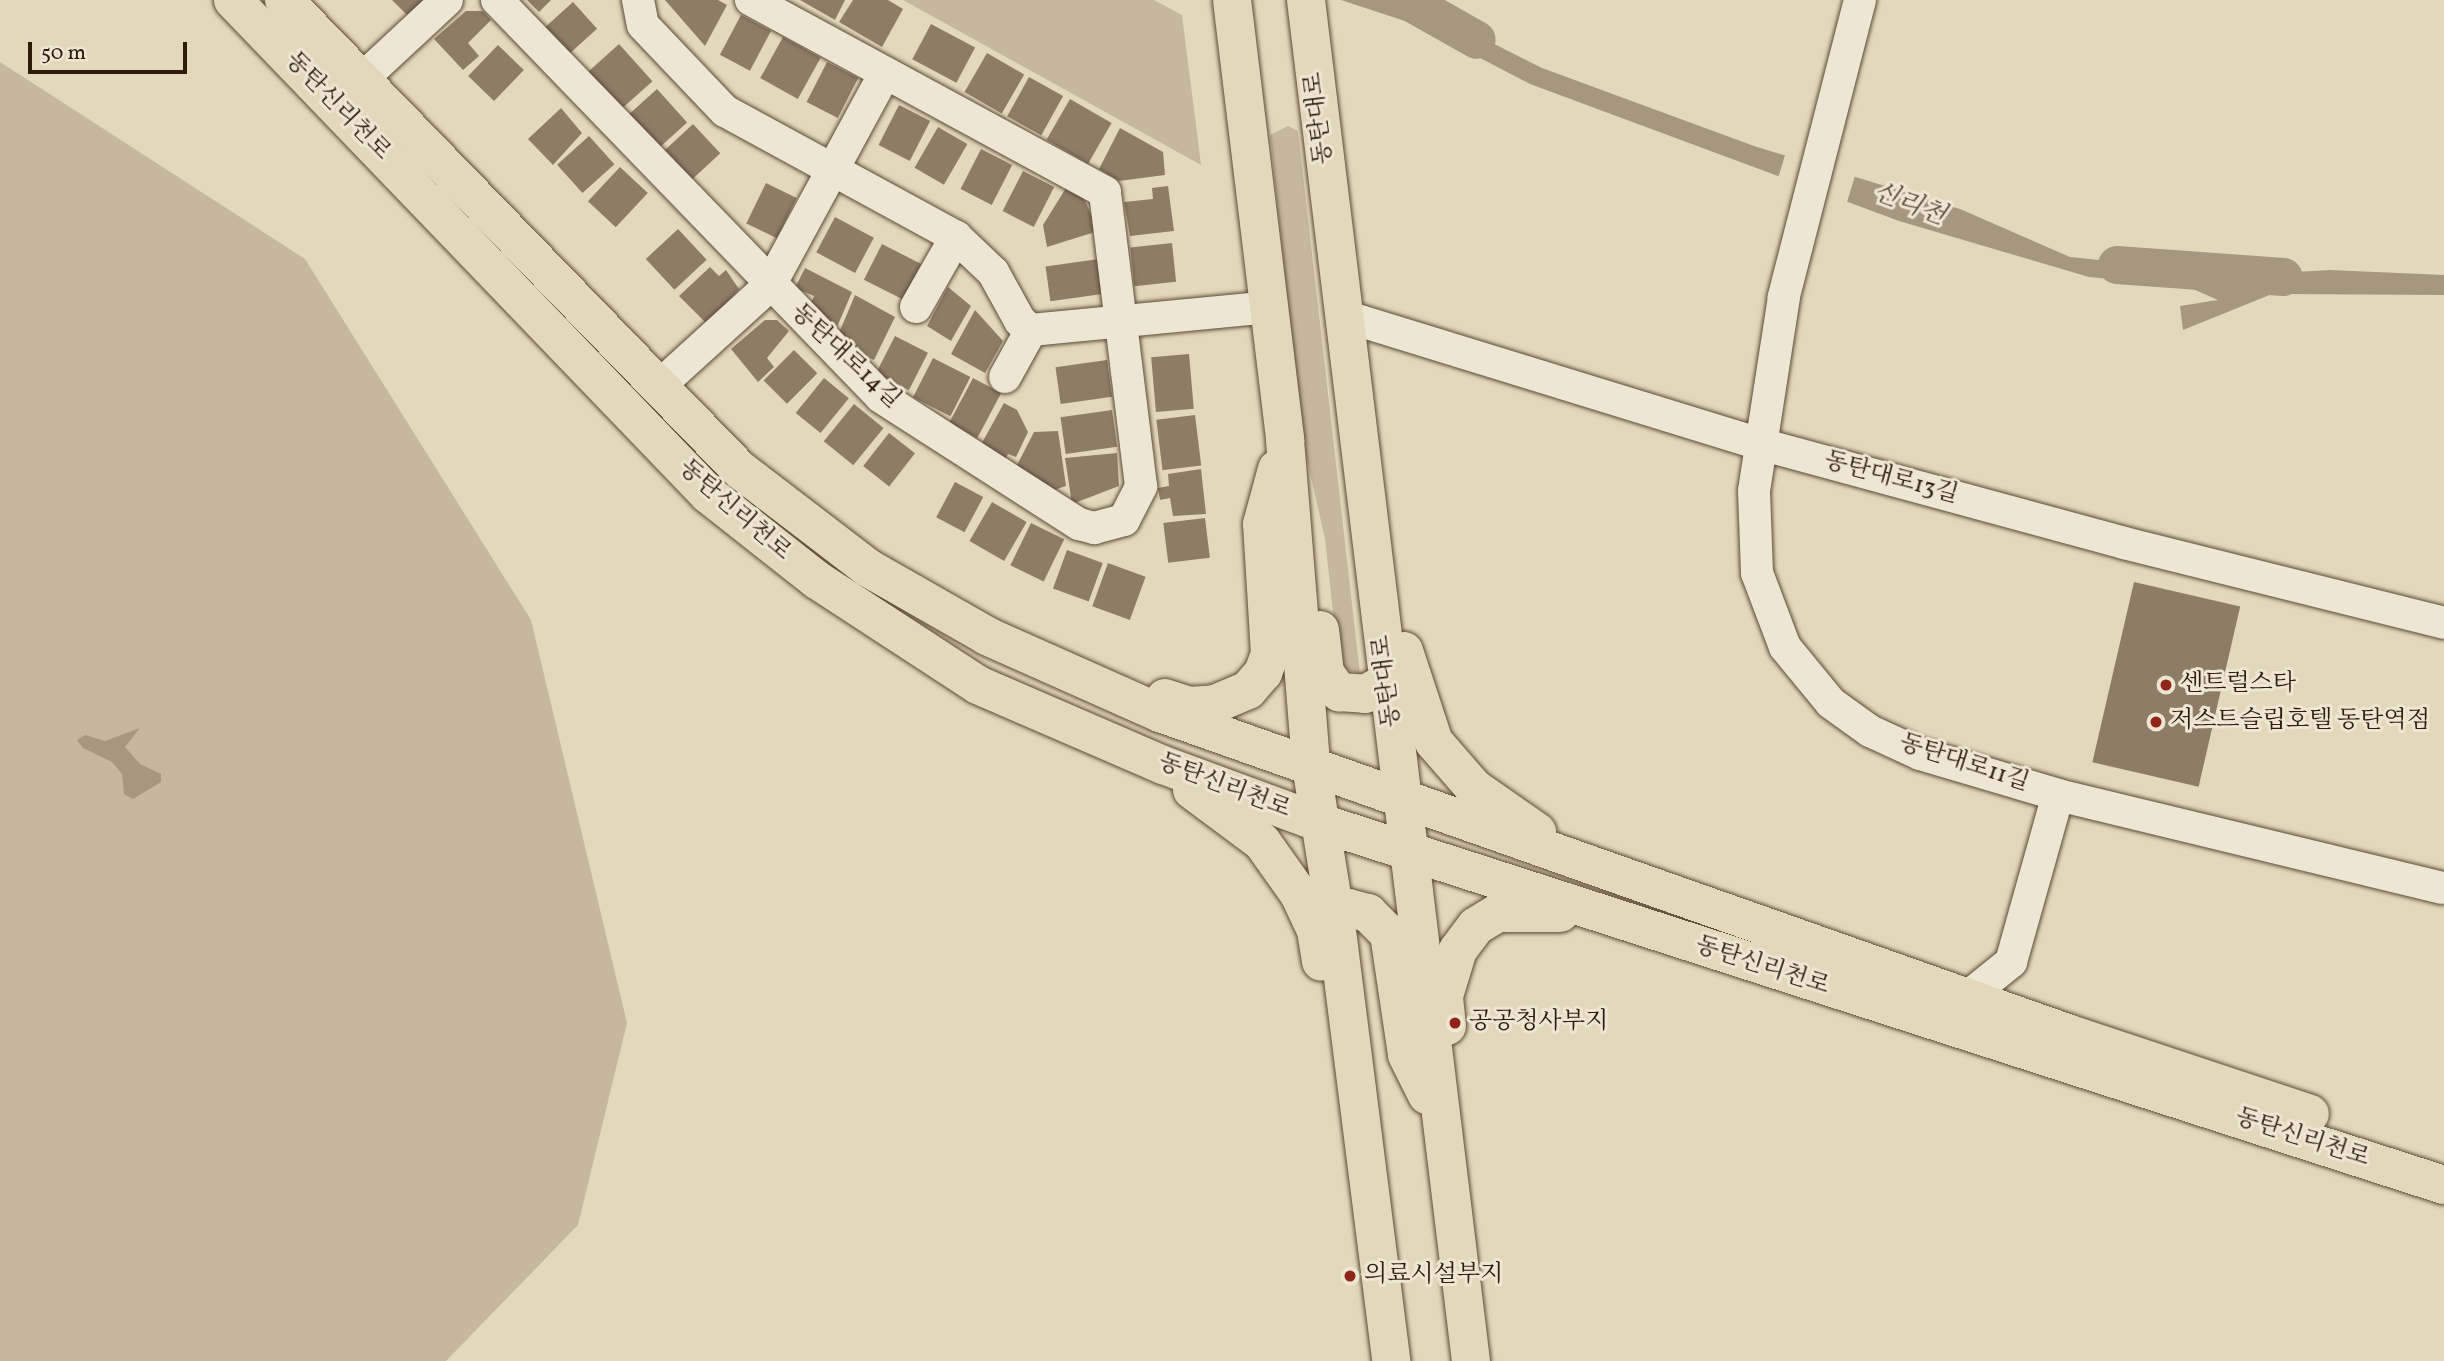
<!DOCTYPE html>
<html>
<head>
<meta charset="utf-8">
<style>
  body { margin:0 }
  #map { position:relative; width:2444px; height:1361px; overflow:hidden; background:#e4d8bc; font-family:Vollkorn,"Noto Serif KR",serif }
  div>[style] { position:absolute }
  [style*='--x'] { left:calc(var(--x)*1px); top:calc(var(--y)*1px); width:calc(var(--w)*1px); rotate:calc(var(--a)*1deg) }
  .green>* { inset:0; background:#c5b89e }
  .water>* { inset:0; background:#a69780 }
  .pier>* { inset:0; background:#e4d8bc; transform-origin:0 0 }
  .river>* { height:38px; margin:-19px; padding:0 19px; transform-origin:19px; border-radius:19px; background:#a69780 }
  .building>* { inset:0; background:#8d7d67; transform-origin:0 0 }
  .roads { filter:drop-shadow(0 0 2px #5c4a37) drop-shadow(0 0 2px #5c4a37) }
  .minor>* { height:32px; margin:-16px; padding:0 16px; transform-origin:16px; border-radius:16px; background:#ede6d3 }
  .major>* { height:38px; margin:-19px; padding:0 19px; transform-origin:19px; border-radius:19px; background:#e4d8bc }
  .dots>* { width:19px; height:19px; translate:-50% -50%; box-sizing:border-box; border:4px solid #ede6d3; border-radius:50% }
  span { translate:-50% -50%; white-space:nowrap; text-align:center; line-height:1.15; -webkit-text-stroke:6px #ede6d3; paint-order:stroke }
  .street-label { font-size:24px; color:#2f1a0b }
  .poi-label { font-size:24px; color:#2f1a0b }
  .left { translate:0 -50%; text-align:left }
  .water-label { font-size:26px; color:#5f4c3a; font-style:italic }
  .scale { position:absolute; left:28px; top:42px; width:159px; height:32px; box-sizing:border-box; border:4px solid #2f1a0b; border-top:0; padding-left:9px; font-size:21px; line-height:24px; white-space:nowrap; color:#2f1a0b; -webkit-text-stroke:5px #ede6d3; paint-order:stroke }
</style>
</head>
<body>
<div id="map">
  <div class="green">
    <div style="clip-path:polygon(903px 0,1154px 0,1182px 15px,1201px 165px)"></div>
    <div style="clip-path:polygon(0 62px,305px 259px,531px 620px,627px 1023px,578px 1225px,446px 1361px,0 1361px)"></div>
    <div style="clip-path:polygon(1288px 126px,1298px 131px,1360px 674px,1345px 669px,1338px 657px,1325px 539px,1303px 442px,1270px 135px)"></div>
  </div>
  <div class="water">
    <div style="clip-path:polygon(1341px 0,1399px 0,1427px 10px,1542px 68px,1754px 146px,1960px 209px,2070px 257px,2245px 275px,2330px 270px,2444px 275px,2444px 295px,2272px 294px,2183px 330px,2180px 306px,2218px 300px,2186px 286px,2089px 277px,1899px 221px,1530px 84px,1417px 25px)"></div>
    <div style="clip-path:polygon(140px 728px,125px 747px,140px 764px,161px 774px,161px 782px,133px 799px,124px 794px,122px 774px,112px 762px,83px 748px,77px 740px,85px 735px,105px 741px)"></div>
  </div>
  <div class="pier">
    <div style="left:1786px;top:152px;width:73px;height:32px;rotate:17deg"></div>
  </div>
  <div class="river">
    <div style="--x:1406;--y:0;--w:81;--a:29.4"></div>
    <div style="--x:2117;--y:265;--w:167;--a:4.1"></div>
  </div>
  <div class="building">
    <div style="clip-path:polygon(392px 0,423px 0,407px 15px)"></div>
    <div style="clip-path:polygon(527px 0,551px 0,539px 12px)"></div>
    <div style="clip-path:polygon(665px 0,718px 0,727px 5px,705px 46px)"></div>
    <div style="clip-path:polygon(800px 0,845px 0,835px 20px)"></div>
    <div style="clip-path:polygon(853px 0,888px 0,903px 9px,882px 47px,839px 22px)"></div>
    <div style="left:573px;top:2px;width:36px;height:41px;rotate:48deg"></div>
    <div style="clip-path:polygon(466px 11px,483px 11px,491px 20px,468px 43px,479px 56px,463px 70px,434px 39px)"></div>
    <div style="left:741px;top:15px;width:34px;height:45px;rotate:28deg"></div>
    <div style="left:931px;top:24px;width:50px;height:40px;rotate:28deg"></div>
    <div style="left:783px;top:37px;width:43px;height:47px;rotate:29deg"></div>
    <div style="left:619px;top:44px;width:50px;height:41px;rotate:48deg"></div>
    <div style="left:498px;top:45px;width:36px;height:43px;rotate:44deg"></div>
    <div style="left:987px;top:53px;width:43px;height:45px;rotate:30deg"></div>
    <div style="left:827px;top:62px;width:35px;height:45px;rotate:27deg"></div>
    <div style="left:1029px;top:77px;width:39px;height:45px;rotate:29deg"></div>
    <div style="left:657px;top:89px;width:45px;height:41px;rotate:48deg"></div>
    <div style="left:1070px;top:99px;width:48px;height:47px;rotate:30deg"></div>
    <div style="left:899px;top:105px;width:35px;height:45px;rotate:27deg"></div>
    <div style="clip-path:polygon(561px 108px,582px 133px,553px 165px,528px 139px)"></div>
    <div style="left:693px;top:124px;width:40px;height:43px;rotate:47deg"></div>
    <div style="left:938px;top:127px;width:34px;height:47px;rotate:30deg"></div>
    <div style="clip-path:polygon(1120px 128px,1163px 152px,1165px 175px,1119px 181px,1099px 169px)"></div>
    <div style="left:589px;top:136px;width:38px;height:43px;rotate:48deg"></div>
    <div style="left:981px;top:149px;width:35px;height:45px;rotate:27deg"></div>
    <div style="left:620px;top:167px;width:38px;height:47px;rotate:43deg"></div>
    <div style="left:1023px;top:171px;width:35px;height:45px;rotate:27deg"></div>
    <div style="left:766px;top:183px;width:34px;height:45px;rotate:26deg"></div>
    <div style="clip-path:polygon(1168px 186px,1174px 231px,1130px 236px,1124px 202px,1153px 199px,1152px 188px)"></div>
    <div style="clip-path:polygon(1066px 188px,1084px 198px,1098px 231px,1047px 247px,1043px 225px)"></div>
    <div style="left:835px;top:217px;width:44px;height:40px;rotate:28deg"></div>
    <div style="left:678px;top:229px;width:42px;height:44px;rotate:47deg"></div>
    <div style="left:1172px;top:243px;width:39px;height:42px;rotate:84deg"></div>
    <div style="left:882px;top:244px;width:44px;height:40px;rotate:27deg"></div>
    <div style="left:1099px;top:259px;width:35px;height:54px;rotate:82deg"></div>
    <div style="clip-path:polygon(710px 267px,719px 276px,726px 270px,739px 289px,708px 325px,679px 296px)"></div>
    <div style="clip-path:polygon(805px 268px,852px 292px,837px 327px,808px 311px,814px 296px,795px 288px)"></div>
    <div style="clip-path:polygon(948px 287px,971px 306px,951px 341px,927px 326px)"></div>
    <div style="clip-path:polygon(855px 295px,895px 317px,874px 360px,857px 352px,839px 333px)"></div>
    <div style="clip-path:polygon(975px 310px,1003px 341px,985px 373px,951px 354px)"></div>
    <div style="clip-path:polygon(765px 320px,777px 320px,789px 331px,767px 358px,774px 367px,758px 382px,731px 349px)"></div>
    <div style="left:895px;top:336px;width:37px;height:42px;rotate:27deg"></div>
    <div style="left:794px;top:350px;width:33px;height:43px;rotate:45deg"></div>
    <div style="left:1189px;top:354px;width:55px;height:38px;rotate:85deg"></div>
    <div style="left:933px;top:358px;width:42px;height:44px;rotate:27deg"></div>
    <div style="left:1107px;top:360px;width:37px;height:52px;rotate:82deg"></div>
    <div style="left:824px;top:378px;width:32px;height:45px;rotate:39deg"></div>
    <div style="left:973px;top:378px;width:32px;height:51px;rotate:28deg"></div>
    <div style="clip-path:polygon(1004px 403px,1017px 410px,1028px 432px,1016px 457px,1008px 454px,1003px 464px,978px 450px)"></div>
    <div style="left:854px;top:404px;width:38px;height:48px;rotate:39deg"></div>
    <div style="left:1112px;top:410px;width:37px;height:52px;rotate:82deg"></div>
    <div style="left:1195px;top:415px;width:51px;height:39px;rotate:83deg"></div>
    <div style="clip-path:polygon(1058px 431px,1066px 486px,1054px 490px,1016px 467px,1034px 432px)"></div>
    <div style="left:889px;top:433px;width:33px;height:42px;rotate:38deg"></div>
    <div style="clip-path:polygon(1117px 453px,1119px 486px,1072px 504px,1065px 458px)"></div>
    <div style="clip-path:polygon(1201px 469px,1206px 514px,1173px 516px,1170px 498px,1160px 500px,1158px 488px,1169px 486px,1168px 474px)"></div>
    <div style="left:955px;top:482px;width:32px;height:40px;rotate:28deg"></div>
    <div style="left:992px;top:502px;width:40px;height:45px;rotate:30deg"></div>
    <div style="left:1205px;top:518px;width:40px;height:42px;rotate:83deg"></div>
    <div style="left:1031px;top:523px;width:37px;height:47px;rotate:26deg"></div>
    <div style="left:1067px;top:550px;width:38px;height:41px;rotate:20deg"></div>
    <div style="left:1108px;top:563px;width:40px;height:46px;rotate:20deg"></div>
    <div style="left:2134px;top:582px;width:109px;height:185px;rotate:13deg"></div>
  </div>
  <div class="roads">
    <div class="minor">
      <div style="--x:497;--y:0;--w:552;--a:45.95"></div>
      <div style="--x:881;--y:397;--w:235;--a:32.7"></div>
      <div style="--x:1079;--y:524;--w:16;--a:15"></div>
      <div style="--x:1094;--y:528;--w:31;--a:-15"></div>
      <div style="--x:1124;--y:520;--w:38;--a:-63"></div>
      <div style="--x:1141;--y:486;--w:296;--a:-97"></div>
      <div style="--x:1105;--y:192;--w:403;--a:-151.5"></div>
      <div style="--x:638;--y:0;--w:25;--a:79"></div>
      <div style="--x:643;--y:25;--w:119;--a:46.4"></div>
      <div style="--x:725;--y:111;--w:263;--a:28.6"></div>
      <div style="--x:956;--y:237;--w:51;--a:43.4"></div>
      <div style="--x:993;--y:272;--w:56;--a:61.1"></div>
      <div style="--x:1020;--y:321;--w:14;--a:39"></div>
      <div style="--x:1031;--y:330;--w:239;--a:-5.5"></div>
      <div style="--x:1860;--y:0;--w:307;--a:104.4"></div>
      <div style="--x:1784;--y:297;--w:196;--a:98.8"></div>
      <div style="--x:1754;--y:491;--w:82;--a:87.9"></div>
      <div style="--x:1757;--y:573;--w:79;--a:69.3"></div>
      <div style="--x:1785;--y:647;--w:72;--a:50.6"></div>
      <div style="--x:1831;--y:703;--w:48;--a:35.7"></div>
      <div style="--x:1870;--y:731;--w:55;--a:24.7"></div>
      <div style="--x:1920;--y:754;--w:144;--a:16.5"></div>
      <div style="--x:2058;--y:795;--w:395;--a:13.6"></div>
      <div style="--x:362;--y:79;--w:116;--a:-42.9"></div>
      <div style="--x:916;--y:307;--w:81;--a:-60.3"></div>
      <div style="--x:1344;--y:316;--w:435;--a:17.1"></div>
      <div style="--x:1760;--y:444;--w:377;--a:15.2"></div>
      <div style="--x:2124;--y:543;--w:330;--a:14"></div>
      <div style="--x:1005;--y:377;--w:54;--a:-61"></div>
      <div style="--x:658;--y:387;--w:151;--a:-42.3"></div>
      <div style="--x:770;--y:285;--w:241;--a:-61.5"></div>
      <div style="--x:1970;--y:995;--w:53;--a:-38.8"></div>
      <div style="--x:2011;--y:962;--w:173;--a:-74.3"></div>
    </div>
    <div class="major">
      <div style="--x:233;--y:0;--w:685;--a:46.12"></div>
      <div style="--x:708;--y:494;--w:139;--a:38.3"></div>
      <div style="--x:817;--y:580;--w:192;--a:33.1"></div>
      <div style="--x:978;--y:685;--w:202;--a:23.4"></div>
      <div style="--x:1163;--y:765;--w:168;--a:20.2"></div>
      <div style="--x:1321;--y:823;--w:1180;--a:17.87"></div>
      <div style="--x:284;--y:0;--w:655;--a:45.87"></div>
      <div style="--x:740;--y:470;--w:161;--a:37.4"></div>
      <div style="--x:868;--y:568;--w:137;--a:29.7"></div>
      <div style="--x:987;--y:636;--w:189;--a:24"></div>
      <div style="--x:1160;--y:713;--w:962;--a:19.43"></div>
      <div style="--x:2067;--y:1033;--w:256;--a:18.4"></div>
      <div style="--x:1232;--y:0;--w:443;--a:83.1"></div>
      <div style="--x:1285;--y:440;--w:326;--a:85.4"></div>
      <div style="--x:1311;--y:765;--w:152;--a:80.9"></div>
      <div style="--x:1335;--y:915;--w:450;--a:82.8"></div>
      <div style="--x:1306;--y:0;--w:1371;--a:83.09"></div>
      <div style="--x:1320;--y:630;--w:43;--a:83.4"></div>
      <div style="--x:1325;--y:673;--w:24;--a:54"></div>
      <div style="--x:1339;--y:692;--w:26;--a:4"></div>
      <div style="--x:1365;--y:694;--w:27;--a:-28"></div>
      <div style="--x:1404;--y:651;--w:96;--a:71.8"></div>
      <div style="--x:1434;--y:742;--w:61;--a:49"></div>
      <div style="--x:1474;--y:788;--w:77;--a:34.9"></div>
      <div style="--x:1165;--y:698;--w:25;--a:18"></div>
      <div style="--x:1189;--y:706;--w:26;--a:-4"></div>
      <div style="--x:1215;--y:704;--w:36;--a:-23"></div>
      <div style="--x:1248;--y:690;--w:23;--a:-49"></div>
      <div style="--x:1263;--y:673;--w:20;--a:-70"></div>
      <div style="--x:1270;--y:654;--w:130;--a:-93.5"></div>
      <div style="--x:1262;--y:524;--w:57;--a:-74.7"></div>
      <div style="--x:1192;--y:790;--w:87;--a:36.6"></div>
      <div style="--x:1262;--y:842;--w:64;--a:54.6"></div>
      <div style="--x:1299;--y:894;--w:40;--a:65"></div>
      <div style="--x:1316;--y:930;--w:32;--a:81"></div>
      <div style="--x:1335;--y:915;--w:15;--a:-28"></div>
      <div style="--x:1348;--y:908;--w:21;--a:14"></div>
      <div style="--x:1368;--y:913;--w:30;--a:45"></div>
      <div style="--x:1389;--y:934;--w:122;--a:81.5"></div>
      <div style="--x:1407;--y:1055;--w:45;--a:63.4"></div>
      <div style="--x:1447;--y:1026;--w:30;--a:-96"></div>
      <div style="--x:1444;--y:996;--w:48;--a:-73.1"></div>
      <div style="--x:1458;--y:950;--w:30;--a:-53"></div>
      <div style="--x:1476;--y:926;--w:26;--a:-31"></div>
      <div style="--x:1498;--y:913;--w:62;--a:0"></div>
    </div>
  </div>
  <div class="dots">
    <div style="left:2166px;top:685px;background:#8f2418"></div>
    <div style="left:2156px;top:722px;background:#8f2418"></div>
    <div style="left:1455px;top:1023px;background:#8f2418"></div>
    <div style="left:1350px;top:1276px;background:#8f2418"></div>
  </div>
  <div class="street-label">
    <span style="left:337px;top:107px;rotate:46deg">동탄신리천로</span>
    <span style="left:1320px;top:118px;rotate:-97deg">동탄대로</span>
    <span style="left:845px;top:357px;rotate:43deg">동탄대로14길</span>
    <span style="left:1891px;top:479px;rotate:15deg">동탄대로13길</span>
    <span style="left:734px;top:511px;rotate:41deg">동탄신리천로</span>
    <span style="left:1388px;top:681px;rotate:-97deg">동탄대로</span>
    <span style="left:1964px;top:764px;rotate:18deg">동탄대로11길</span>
    <span style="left:1224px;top:787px;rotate:21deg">동탄신리천로</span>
    <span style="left:1762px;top:967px;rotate:18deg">동탄신리천로</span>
    <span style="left:2302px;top:1139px;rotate:18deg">동탄신리천로</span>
  </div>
  <div class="poi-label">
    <span class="left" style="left:2180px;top:685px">센트럴스타</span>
    <span class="left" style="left:2170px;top:722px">저스트슬립호텔 동탄역점</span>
    <span class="left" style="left:1469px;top:1023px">공공청사부지</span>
    <span class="left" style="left:1364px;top:1276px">의료시설부지</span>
  </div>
  <div class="water-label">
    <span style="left:1909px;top:205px;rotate:21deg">신리천</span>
  </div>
  <div class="scale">50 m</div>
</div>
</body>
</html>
